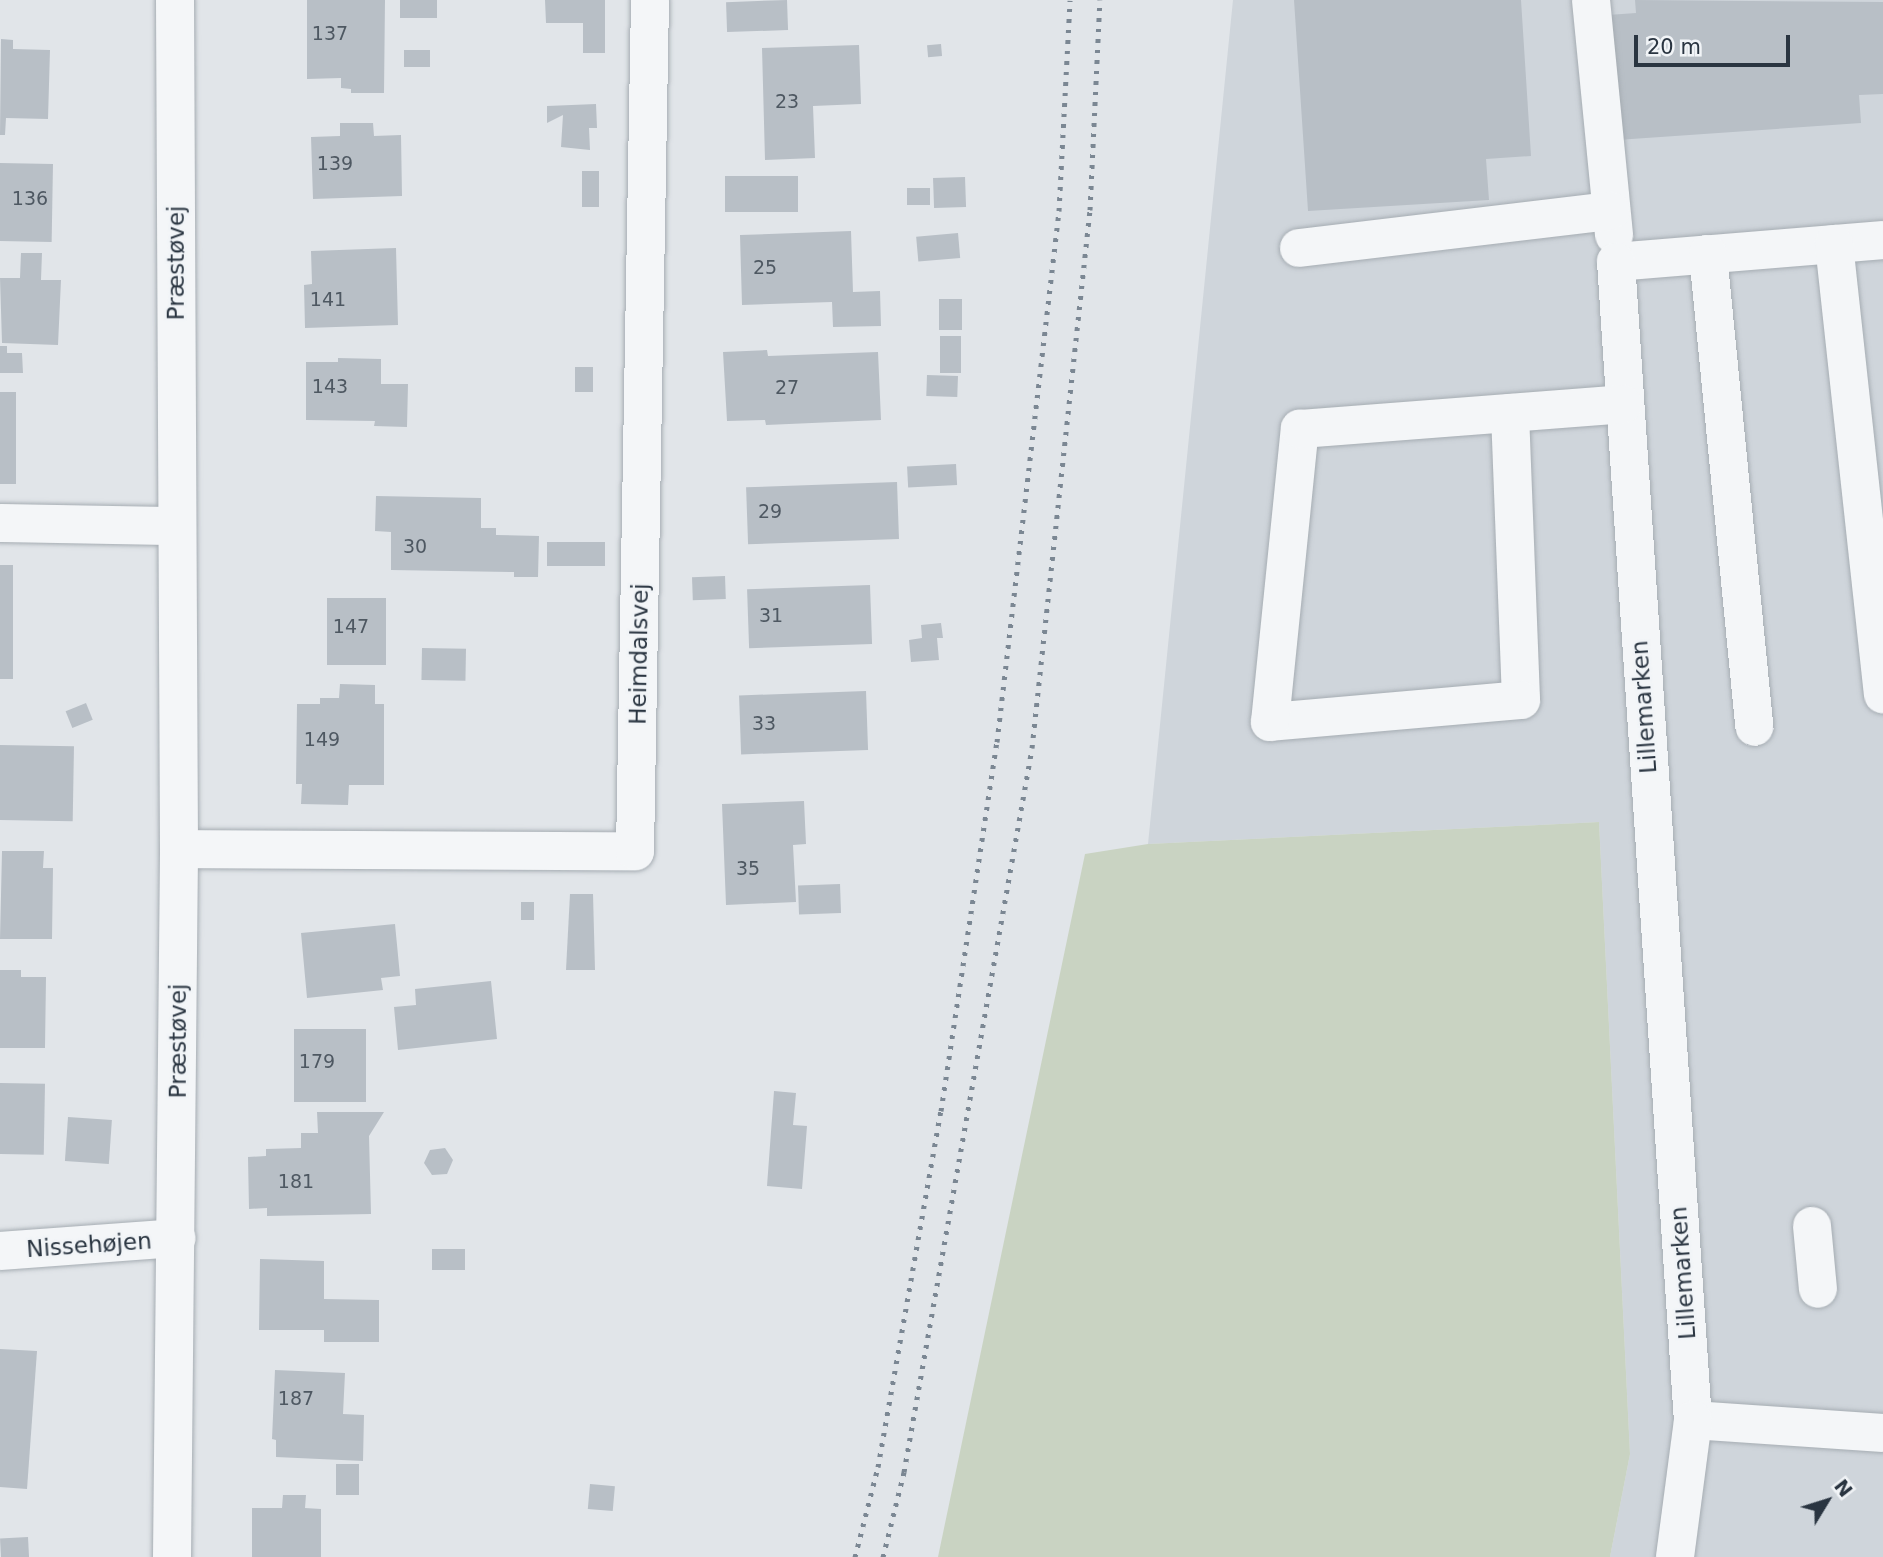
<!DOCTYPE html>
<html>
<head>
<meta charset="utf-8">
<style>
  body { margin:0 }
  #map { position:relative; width:1883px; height:1557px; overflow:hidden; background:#e1e5e9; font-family:"DejaVu Sans",sans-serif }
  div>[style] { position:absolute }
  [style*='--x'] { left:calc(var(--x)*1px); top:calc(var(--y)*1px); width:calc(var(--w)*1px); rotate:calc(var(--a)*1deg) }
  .built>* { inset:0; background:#cfd5db }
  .green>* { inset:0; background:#c9d3c2 }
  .building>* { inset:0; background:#b8bfc6; transform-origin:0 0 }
  .roads { filter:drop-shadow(0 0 2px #a6adb3) drop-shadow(0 0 2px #a6adb3) }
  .minor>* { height:38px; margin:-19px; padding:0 19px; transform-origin:19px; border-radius:19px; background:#f4f6f8 }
  .rail>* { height:5px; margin-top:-2.5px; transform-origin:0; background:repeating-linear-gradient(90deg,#7b8793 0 3.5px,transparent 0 10.5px) }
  span { translate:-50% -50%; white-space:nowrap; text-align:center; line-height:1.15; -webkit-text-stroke:5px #f1f4f7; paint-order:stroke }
  .number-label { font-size:19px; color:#4e5862 }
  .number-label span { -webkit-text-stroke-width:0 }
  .street-label { font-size:23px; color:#2a3541 }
  .north { position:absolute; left:1792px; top:1466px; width:70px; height:70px; -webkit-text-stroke:5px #f1f4f7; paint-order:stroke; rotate:52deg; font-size:19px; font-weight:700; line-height:28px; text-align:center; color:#2a3541 }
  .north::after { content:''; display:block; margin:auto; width:24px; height:32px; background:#2a3541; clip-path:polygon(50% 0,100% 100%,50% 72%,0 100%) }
  .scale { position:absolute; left:1634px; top:35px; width:156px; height:32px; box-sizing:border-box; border:4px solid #2a3541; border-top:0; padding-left:9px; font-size:21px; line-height:24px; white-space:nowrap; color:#2a3541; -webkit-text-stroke:5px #f1f4f7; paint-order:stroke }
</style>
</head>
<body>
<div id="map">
  <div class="built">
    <div style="clip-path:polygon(1233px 0,1883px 0,1883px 1557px,1610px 1557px,1630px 1454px,1599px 822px,1148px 844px)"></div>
  </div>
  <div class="green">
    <div style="clip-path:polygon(1599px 822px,1630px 1454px,1610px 1557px,938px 1557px,1085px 854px,1148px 844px)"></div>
  </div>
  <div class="building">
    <div style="clip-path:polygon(307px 0,385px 0,384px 93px,351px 93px,351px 89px,341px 88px,341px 78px,307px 79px)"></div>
    <div style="left:400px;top:0;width:37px;height:18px"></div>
    <div style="clip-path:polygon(545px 0,605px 0,605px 53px,583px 53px,583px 23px,546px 23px)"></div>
    <div style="left:787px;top:0;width:30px;height:61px;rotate:88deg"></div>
    <div style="clip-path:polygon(1294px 0,1521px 0,1531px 156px,1486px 159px,1489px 200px,1308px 211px)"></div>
    <div style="clip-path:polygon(1635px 0,1883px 2px,1883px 94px,1859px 95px,1861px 123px,1617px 140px,1608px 15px,1636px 13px)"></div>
    <div style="clip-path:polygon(1px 39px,13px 40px,13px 49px,50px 50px,48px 119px,6px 118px,5px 135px,0 135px)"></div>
    <div style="left:941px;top:44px;width:12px;height:14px;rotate:85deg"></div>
    <div style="clip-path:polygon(859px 45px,861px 104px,813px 106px,815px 158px,765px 160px,762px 48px)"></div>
    <div style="left:430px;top:50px;width:17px;height:26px;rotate:90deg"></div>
    <div style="clip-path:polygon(596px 104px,597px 128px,589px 128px,590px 150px,561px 147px,563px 115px,547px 123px,547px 106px)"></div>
    <div style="clip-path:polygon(340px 123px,373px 123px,374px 136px,401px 135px,402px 196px,313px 199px,311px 137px,340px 136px)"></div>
    <div style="left:0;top:163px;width:53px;height:78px;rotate:1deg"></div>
    <div style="left:582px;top:171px;width:17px;height:36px"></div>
    <div style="left:725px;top:176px;width:73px;height:36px"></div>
    <div style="left:965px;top:177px;width:30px;height:32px;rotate:88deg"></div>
    <div style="left:907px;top:188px;width:23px;height:17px"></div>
    <div style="clip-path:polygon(851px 231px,853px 292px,880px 291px,881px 326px,833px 327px,832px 302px,742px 305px,740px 235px)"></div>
    <div style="left:958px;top:233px;width:25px;height:42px;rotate:85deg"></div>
    <div style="clip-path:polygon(396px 248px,398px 325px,305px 328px,304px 285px,312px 284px,311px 251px)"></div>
    <div style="clip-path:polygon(21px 253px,42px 253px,41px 280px,61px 280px,58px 345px,2px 343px,0 278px,20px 278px)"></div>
    <div style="left:939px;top:299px;width:23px;height:31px"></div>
    <div style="left:940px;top:336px;width:21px;height:37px"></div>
    <div style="clip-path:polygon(0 346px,7px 346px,7px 353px,22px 353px,23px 373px,0 373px)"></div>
    <div style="clip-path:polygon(767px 350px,768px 356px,878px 352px,881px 420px,766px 425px,765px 420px,727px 421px,723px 352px)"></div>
    <div style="clip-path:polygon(338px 358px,381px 359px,381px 384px,408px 384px,407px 427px,374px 426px,375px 421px,306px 420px,306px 362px,338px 362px)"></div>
    <div style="left:575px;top:367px;width:18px;height:25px"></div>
    <div style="left:927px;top:375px;width:31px;height:21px;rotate:2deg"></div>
    <div style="left:0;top:392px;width:16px;height:92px"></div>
    <div style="left:956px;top:464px;width:21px;height:49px;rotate:87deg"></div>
    <div style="left:897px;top:482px;width:57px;height:151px;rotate:88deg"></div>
    <div style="clip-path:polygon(376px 496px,481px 498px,481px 528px,496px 528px,496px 535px,539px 536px,538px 577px,514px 577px,514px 572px,391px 570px,391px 532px,375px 531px)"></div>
    <div style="left:547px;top:542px;width:58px;height:24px"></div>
    <div style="left:0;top:565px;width:13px;height:114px"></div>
    <div style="left:725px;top:576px;width:23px;height:33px;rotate:88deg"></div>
    <div style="left:870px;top:585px;width:59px;height:123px;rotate:88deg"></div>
    <div style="left:386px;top:598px;width:67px;height:59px;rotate:90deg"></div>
    <div style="clip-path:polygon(941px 623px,943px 638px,937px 638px,939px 660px,911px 662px,909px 640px,922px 638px,921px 625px)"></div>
    <div style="left:422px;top:648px;width:44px;height:32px;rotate:1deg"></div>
    <div style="clip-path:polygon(340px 684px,375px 685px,375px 704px,384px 704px,384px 785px,349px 785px,348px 805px,301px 804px,302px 784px,296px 784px,297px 704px,320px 704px,320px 698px,339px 698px)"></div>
    <div style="left:866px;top:691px;width:59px;height:127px;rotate:88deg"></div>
    <div style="left:86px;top:703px;width:18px;height:22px;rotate:68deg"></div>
    <div style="left:0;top:745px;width:74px;height:75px;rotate:1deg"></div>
    <div style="clip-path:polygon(804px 801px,806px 844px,793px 845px,796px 902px,726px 905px,722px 804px)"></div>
    <div style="clip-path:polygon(2px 851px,44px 851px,43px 868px,53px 868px,52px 939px,0 939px)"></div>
    <div style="left:840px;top:884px;width:29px;height:42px;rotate:88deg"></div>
    <div style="clip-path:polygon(570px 894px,593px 894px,595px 970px,566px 970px)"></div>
    <div style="left:521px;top:902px;width:13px;height:18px"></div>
    <div style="clip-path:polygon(395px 924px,400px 976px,381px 978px,383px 990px,307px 998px,301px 933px)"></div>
    <div style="clip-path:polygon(0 970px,21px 970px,21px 977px,46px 977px,45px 1048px,0 1048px)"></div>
    <div style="clip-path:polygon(491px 981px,497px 1039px,398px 1050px,394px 1007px,416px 1005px,415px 989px)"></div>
    <div style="left:366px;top:1029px;width:73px;height:72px;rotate:90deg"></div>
    <div style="left:0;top:1083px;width:45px;height:71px;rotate:1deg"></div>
    <div style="clip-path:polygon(774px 1091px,796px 1093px,793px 1125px,807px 1126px,802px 1189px,767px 1186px)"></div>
    <div style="clip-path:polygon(317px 1112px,384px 1112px,369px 1136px,371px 1214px,267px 1216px,267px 1208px,249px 1209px,248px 1157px,266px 1156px,266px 1149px,301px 1148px,301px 1133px,318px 1133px)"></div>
    <div style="left:68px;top:1117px;width:44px;height:44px;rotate:4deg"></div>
    <div style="clip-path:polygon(445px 1148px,453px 1160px,447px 1174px,432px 1175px,424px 1163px,430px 1150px)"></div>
    <div style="left:432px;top:1249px;width:33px;height:21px"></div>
    <div style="clip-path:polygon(260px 1259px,324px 1261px,324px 1299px,379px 1300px,379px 1342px,324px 1342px,324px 1330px,259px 1330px)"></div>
    <div style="clip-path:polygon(0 1349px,37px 1351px,27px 1489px,0 1487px)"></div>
    <div style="clip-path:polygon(275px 1370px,345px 1373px,343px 1414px,364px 1415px,363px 1461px,276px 1457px,276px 1440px,272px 1439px)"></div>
    <div style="left:336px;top:1464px;width:23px;height:31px"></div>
    <div style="left:590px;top:1484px;width:25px;height:25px;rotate:5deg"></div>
    <div style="clip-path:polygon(283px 1495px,306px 1495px,305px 1508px,321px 1509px,321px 1557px,252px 1557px,252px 1508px,282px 1508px)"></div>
    <div style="left:28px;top:1537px;width:20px;height:28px;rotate:87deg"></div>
  </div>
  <div class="roads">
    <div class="minor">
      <div style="--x:1591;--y:0;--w:236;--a:84.4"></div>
      <div style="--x:1883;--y:240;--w:268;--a:175.3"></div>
      <div style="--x:1616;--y:262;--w:1161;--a:86.2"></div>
      <div style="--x:1693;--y:1420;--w:190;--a:3.9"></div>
      <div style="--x:1834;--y:244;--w:453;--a:83.8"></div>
      <div style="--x:1299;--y:248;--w:314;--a:-6.8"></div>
      <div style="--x:1708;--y:254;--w:475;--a:84.4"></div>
      <div style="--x:1510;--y:413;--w:287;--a:87.8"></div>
      <div style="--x:1521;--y:700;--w:252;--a:175"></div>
      <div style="--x:1270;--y:722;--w:295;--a:-84.2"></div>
      <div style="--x:1300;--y:429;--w:324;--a:-4.4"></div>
      <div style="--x:0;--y:523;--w:177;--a:1"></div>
      <div style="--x:179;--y:849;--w:456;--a:0.3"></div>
      <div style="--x:635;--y:851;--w:851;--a:-88.99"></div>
      <div style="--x:1812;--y:1226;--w:63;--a:84.6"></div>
      <div style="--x:0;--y:1251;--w:177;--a:-4.2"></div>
      <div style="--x:172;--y:1557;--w:708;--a:-89.43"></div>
      <div style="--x:179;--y:849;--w:849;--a:-90.27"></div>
      <div style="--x:1675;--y:1557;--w:138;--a:-82.5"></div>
    </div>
  </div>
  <div class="rail">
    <div style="--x:855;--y:1557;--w:93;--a:-75.7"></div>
    <div style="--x:878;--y:1467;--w:362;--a:-80"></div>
    <div style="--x:941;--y:1111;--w:373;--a:-81.4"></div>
    <div style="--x:997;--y:742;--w:535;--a:-83.34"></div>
    <div style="--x:1059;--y:211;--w:211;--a:-87"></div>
    <div style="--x:883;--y:1557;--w:88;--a:-76.1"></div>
    <div style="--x:904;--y:1472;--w:735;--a:-79.97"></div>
    <div style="--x:1032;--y:748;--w:541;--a:-83.85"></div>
    <div style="--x:1090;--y:210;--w:210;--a:-87.3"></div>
  </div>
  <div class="number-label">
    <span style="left:330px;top:34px">137</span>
    <span style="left:787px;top:102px">23</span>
    <span style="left:335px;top:164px">139</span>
    <span style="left:30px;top:199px">136</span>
    <span style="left:765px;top:268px">25</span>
    <span style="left:328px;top:300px">141</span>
    <span style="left:330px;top:387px">143</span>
    <span style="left:787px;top:388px">27</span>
    <span style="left:770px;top:512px">29</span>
    <span style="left:415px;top:547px">30</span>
    <span style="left:771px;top:616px">31</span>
    <span style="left:351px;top:627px">147</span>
    <span style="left:764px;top:724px">33</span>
    <span style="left:322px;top:740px">149</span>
    <span style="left:748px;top:869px">35</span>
    <span style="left:317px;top:1062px">179</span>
    <span style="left:296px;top:1182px">181</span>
    <span style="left:296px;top:1399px">187</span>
  </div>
  <div class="street-label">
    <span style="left:176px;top:263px;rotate:-90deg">Præstøvej</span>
    <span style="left:639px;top:654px;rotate:-89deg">Heimdalsvej</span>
    <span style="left:1644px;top:707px;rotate:-94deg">Lillemarken</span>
    <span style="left:178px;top:1041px;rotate:-90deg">Præstøvej</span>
    <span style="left:89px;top:1245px;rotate:-4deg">Nissehøjen</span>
    <span style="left:1683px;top:1273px;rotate:-94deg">Lillemarken</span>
  </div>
  <div class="north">N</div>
  <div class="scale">20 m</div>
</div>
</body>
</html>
